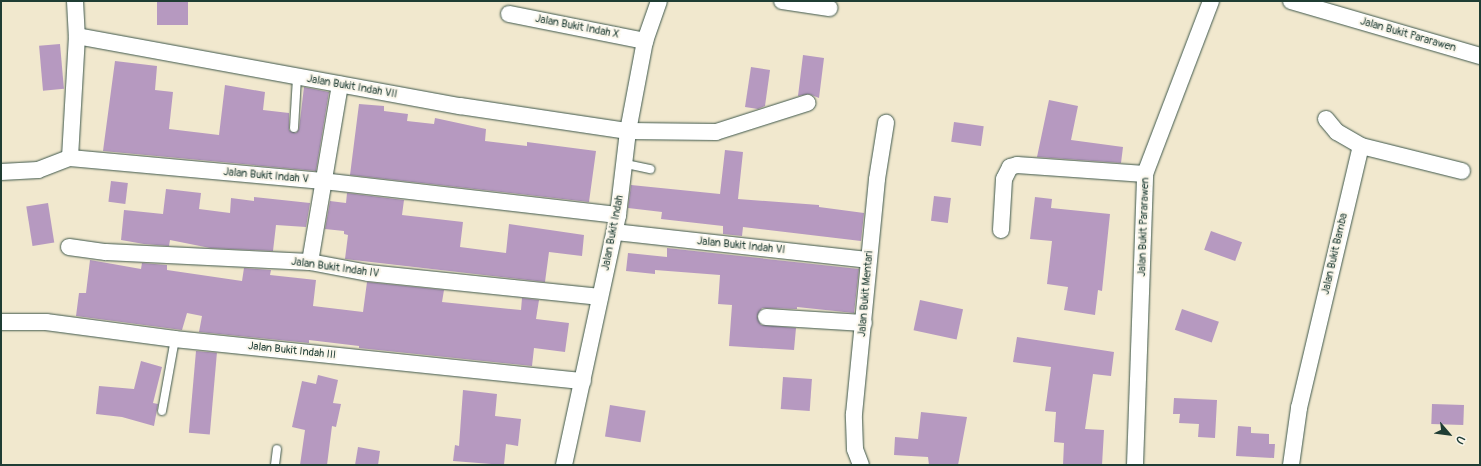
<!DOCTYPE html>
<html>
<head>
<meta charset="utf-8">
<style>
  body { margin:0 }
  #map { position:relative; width:1481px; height:466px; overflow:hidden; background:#f1e8ce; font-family:Pangolin,sans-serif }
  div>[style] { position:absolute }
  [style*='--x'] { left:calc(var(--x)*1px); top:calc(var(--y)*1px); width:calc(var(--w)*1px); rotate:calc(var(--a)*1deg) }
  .building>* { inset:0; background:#b699c0; transform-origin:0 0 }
  .roads { filter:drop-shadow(0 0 1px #3e574b) drop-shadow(0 0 1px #3e574b) }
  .lane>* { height:8px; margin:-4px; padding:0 4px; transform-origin:4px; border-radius:4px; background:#fff }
  .street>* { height:16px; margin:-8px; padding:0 8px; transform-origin:8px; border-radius:8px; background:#fff }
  span { translate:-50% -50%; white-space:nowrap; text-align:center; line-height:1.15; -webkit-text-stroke:4px #fbf7ec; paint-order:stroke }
  .street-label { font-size:11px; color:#1f3d34 }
  .frame { position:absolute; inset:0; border:2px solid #1f3d34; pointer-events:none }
  .north { position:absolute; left:1429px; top:414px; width:40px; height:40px; -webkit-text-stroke:3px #fbf7ec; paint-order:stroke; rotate:118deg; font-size:11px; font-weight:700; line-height:16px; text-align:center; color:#1f3d34 }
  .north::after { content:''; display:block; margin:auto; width:14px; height:18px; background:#1f3d34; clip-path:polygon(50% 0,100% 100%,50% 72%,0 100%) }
</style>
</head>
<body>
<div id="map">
  <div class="building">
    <div style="left:157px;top:1px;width:31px;height:24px"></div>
    <div style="left:60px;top:44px;width:45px;height:21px;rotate:85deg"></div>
    <div style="clip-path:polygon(803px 55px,824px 58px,819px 98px,809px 94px,798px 96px)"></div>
    <div style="clip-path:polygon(115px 61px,157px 66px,155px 90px,173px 92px,169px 129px,219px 135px,225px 85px,265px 92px,263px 110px,289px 113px,289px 130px,296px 133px,299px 129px,304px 87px,329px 92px,316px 171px,103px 151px)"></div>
    <div style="clip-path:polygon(751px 67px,770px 70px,765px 106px,758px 109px,745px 107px)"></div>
    <div style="clip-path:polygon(1049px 100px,1078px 106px,1071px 140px,1123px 147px,1121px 163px,1037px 157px)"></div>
    <div style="clip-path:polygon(359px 104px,384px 106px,384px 111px,408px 114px,407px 121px,434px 124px,435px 118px,486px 129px,485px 141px,527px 146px,527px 142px,596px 151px,589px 202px,350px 175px)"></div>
    <div style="left:954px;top:122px;width:30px;height:20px;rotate:8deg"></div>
    <div style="clip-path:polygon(725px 150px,743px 152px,738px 199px,819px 205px,819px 207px,864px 213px,861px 241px,743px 227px,742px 236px,723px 234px,723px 226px,661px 219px,662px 212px,628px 208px,631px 185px,720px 194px)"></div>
    <div style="left:111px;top:181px;width:17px;height:21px;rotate:7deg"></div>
    <div style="clip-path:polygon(166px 189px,201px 193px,199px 209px,230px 213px,231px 198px,254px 201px,254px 197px,310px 203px,306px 227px,276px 225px,273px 251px,210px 248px,170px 240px,169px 246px,144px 244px,121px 240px,124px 210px,163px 214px)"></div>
    <div style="clip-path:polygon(347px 193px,404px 200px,402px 215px,463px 222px,460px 247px,506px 253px,509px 224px,584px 235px,582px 256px,549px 252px,545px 282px,345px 259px,348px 235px,344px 234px,344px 231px,325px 229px,330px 201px,346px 203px)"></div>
    <div style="left:934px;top:196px;width:17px;height:25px;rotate:7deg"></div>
    <div style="clip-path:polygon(1035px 197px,1052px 199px,1051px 208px,1110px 214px,1102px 291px,1098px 290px,1095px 315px,1064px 310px,1068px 287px,1047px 284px,1052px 241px,1030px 239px)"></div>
    <div style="left:48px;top:203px;width:40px;height:22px;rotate:81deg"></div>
    <div style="left:1211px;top:231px;width:33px;height:20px;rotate:20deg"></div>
    <div style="clip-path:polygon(667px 248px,859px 269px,854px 313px,797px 307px,797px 309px,762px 308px,757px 316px,761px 325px,796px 328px,794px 350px,729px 346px,732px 305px,718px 304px,720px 275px,655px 270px,655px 274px,626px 271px,628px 253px,667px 257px)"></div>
    <div style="clip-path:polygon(90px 260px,141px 269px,142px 263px,167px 265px,167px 270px,242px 281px,244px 268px,271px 270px,270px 275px,316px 280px,313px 306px,363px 312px,367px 282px,444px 290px,442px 302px,521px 310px,522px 298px,539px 300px,536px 319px,569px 323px,565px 352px,534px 348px,532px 366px,359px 348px,359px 346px,309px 340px,309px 343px,199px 332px,202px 316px,187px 313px,182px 330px,76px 316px,79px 293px,86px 293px)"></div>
    <div style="left:920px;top:300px;width:44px;height:31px;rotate:12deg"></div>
    <div style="left:1182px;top:309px;width:39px;height:22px;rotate:19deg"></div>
    <div style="clip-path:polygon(1017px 337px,1114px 352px,1111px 376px,1093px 374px,1085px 429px,1104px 430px,1102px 465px,1063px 465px,1064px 443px,1054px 442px,1056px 412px,1045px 411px,1051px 367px,1013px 362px)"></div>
    <div style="left:196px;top:351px;width:21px;height:82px;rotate:5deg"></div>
    <div style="clip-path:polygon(141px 361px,162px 367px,153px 403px,158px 404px,154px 426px,122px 417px,96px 414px,99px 386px,134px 389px)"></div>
    <div style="clip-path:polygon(318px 375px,338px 380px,333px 403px,341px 404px,336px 427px,332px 426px,327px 465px,300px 465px,305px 430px,292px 427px,302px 381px,316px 384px)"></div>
    <div style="left:783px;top:377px;width:29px;height:32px;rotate:4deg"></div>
    <div style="clip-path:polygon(463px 390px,497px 394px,495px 416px,521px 419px,518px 446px,506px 444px,504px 465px,453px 461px,455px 445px,459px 446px)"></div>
    <div style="clip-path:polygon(1174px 398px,1217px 400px,1215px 438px,1198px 437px,1199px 424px,1179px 423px,1180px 414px,1173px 414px)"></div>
    <div style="left:1432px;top:404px;width:32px;height:20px;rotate:2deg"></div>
    <div style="left:610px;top:405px;width:36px;height:32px;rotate:9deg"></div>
    <div style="clip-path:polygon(921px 412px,967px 417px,958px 465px,929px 465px,928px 457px,894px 455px,895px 437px,918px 439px)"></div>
    <div style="clip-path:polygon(1238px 426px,1251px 427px,1251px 433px,1269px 434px,1269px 444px,1275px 444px,1274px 458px,1236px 456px)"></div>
    <div style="clip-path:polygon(358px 447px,380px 451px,378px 465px,355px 465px)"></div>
  </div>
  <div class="roads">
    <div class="lane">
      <div style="--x:294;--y:128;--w:51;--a:-86.6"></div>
      <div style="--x:626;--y:164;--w:25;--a:12"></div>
      <div style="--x:162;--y:411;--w:73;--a:-79.8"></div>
      <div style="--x:275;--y:465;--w:16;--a:-83"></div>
    </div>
    <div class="street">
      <div style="--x:75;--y:1;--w:35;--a:87"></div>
      <div style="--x:77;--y:36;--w:122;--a:93.3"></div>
      <div style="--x:70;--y:158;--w:254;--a:5.2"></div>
      <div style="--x:323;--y:181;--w:297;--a:6.6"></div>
      <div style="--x:782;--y:1;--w:48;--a:8.5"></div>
      <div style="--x:1291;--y:1;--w:197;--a:16.2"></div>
      <div style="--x:509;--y:14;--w:139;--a:11.2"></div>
      <div style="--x:77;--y:36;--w:389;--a:10.4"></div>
      <div style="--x:460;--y:106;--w:170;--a:8.5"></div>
      <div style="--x:628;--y:131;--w:88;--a:0.7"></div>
      <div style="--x:716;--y:132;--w:96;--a:-17.7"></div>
      <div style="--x:1326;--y:119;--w:17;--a:50"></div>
      <div style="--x:1337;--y:132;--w:28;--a:30"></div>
      <div style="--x:1;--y:172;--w:37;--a:-3"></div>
      <div style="--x:38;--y:170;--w:34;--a:-21"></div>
      <div style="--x:1001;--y:230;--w:51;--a:-86.6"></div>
      <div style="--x:1004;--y:179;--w:13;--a:-63"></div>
      <div style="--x:1010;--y:167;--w:7;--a:-16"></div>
      <div style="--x:1017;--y:165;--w:128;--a:4"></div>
      <div style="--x:615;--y:232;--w:255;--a:6.3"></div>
      <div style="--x:69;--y:247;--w:37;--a:8"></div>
      <div style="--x:106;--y:252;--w:204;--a:2.8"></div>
      <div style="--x:310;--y:262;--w:60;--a:10.6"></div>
      <div style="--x:369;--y:273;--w:232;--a:5.9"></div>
      <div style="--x:310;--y:262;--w:180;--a:-80.4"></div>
      <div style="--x:766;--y:317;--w:98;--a:3.5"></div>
      <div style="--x:1;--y:322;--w:45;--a:0"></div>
      <div style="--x:46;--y:322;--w:130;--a:7.5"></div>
      <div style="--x:175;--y:339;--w:410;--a:5.9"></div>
      <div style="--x:564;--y:465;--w:256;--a:-77.8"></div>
      <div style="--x:618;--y:215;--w:85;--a:-83.2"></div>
      <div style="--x:628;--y:131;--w:92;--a:-79.3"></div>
      <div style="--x:645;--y:41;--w:42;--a:-70.7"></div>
      <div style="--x:861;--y:465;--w:17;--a:-111"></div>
      <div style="--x:855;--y:449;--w:35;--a:-92"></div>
      <div style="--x:854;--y:414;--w:236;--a:-84.4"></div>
      <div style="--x:877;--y:179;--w:57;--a:-80.9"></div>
      <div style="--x:1135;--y:465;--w:291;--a:-88"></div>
      <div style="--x:1145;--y:174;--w:185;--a:-69.1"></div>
      <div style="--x:1291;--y:465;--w:58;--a:-82"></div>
      <div style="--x:1299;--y:408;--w:269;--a:-76.7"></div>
      <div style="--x:1361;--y:146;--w:104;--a:13.9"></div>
    </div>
  </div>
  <div class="street-label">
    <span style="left:577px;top:27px;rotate:11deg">Jalan Bukit Indah X</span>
    <span style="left:1408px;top:35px;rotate:16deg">Jalan Bukit Pararawen</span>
    <span style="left:352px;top:87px;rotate:10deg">Jalan Bukit Indah VII</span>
    <span style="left:266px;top:176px;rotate:5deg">Jalan Bukit Indah V</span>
    <span style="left:1144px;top:227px;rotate:-88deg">Jalan Bukit Pararawen</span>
    <span style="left:613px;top:233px;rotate:-79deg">Jalan Bukit Indah</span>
    <span style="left:741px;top:246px;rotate:6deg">Jalan Bukit Indah VI</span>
    <span style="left:1335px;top:254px;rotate:-77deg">Jalan Bukit Bamba</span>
    <span style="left:335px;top:268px;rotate:8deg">Jalan Bukit Indah IV</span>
    <span style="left:866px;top:294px;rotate:-85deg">Jalan Bukit Mentari</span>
    <span style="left:292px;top:351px;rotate:6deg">Jalan Bukit Indah III</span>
  </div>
  <div class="frame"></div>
  <div class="north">U</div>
</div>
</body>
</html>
